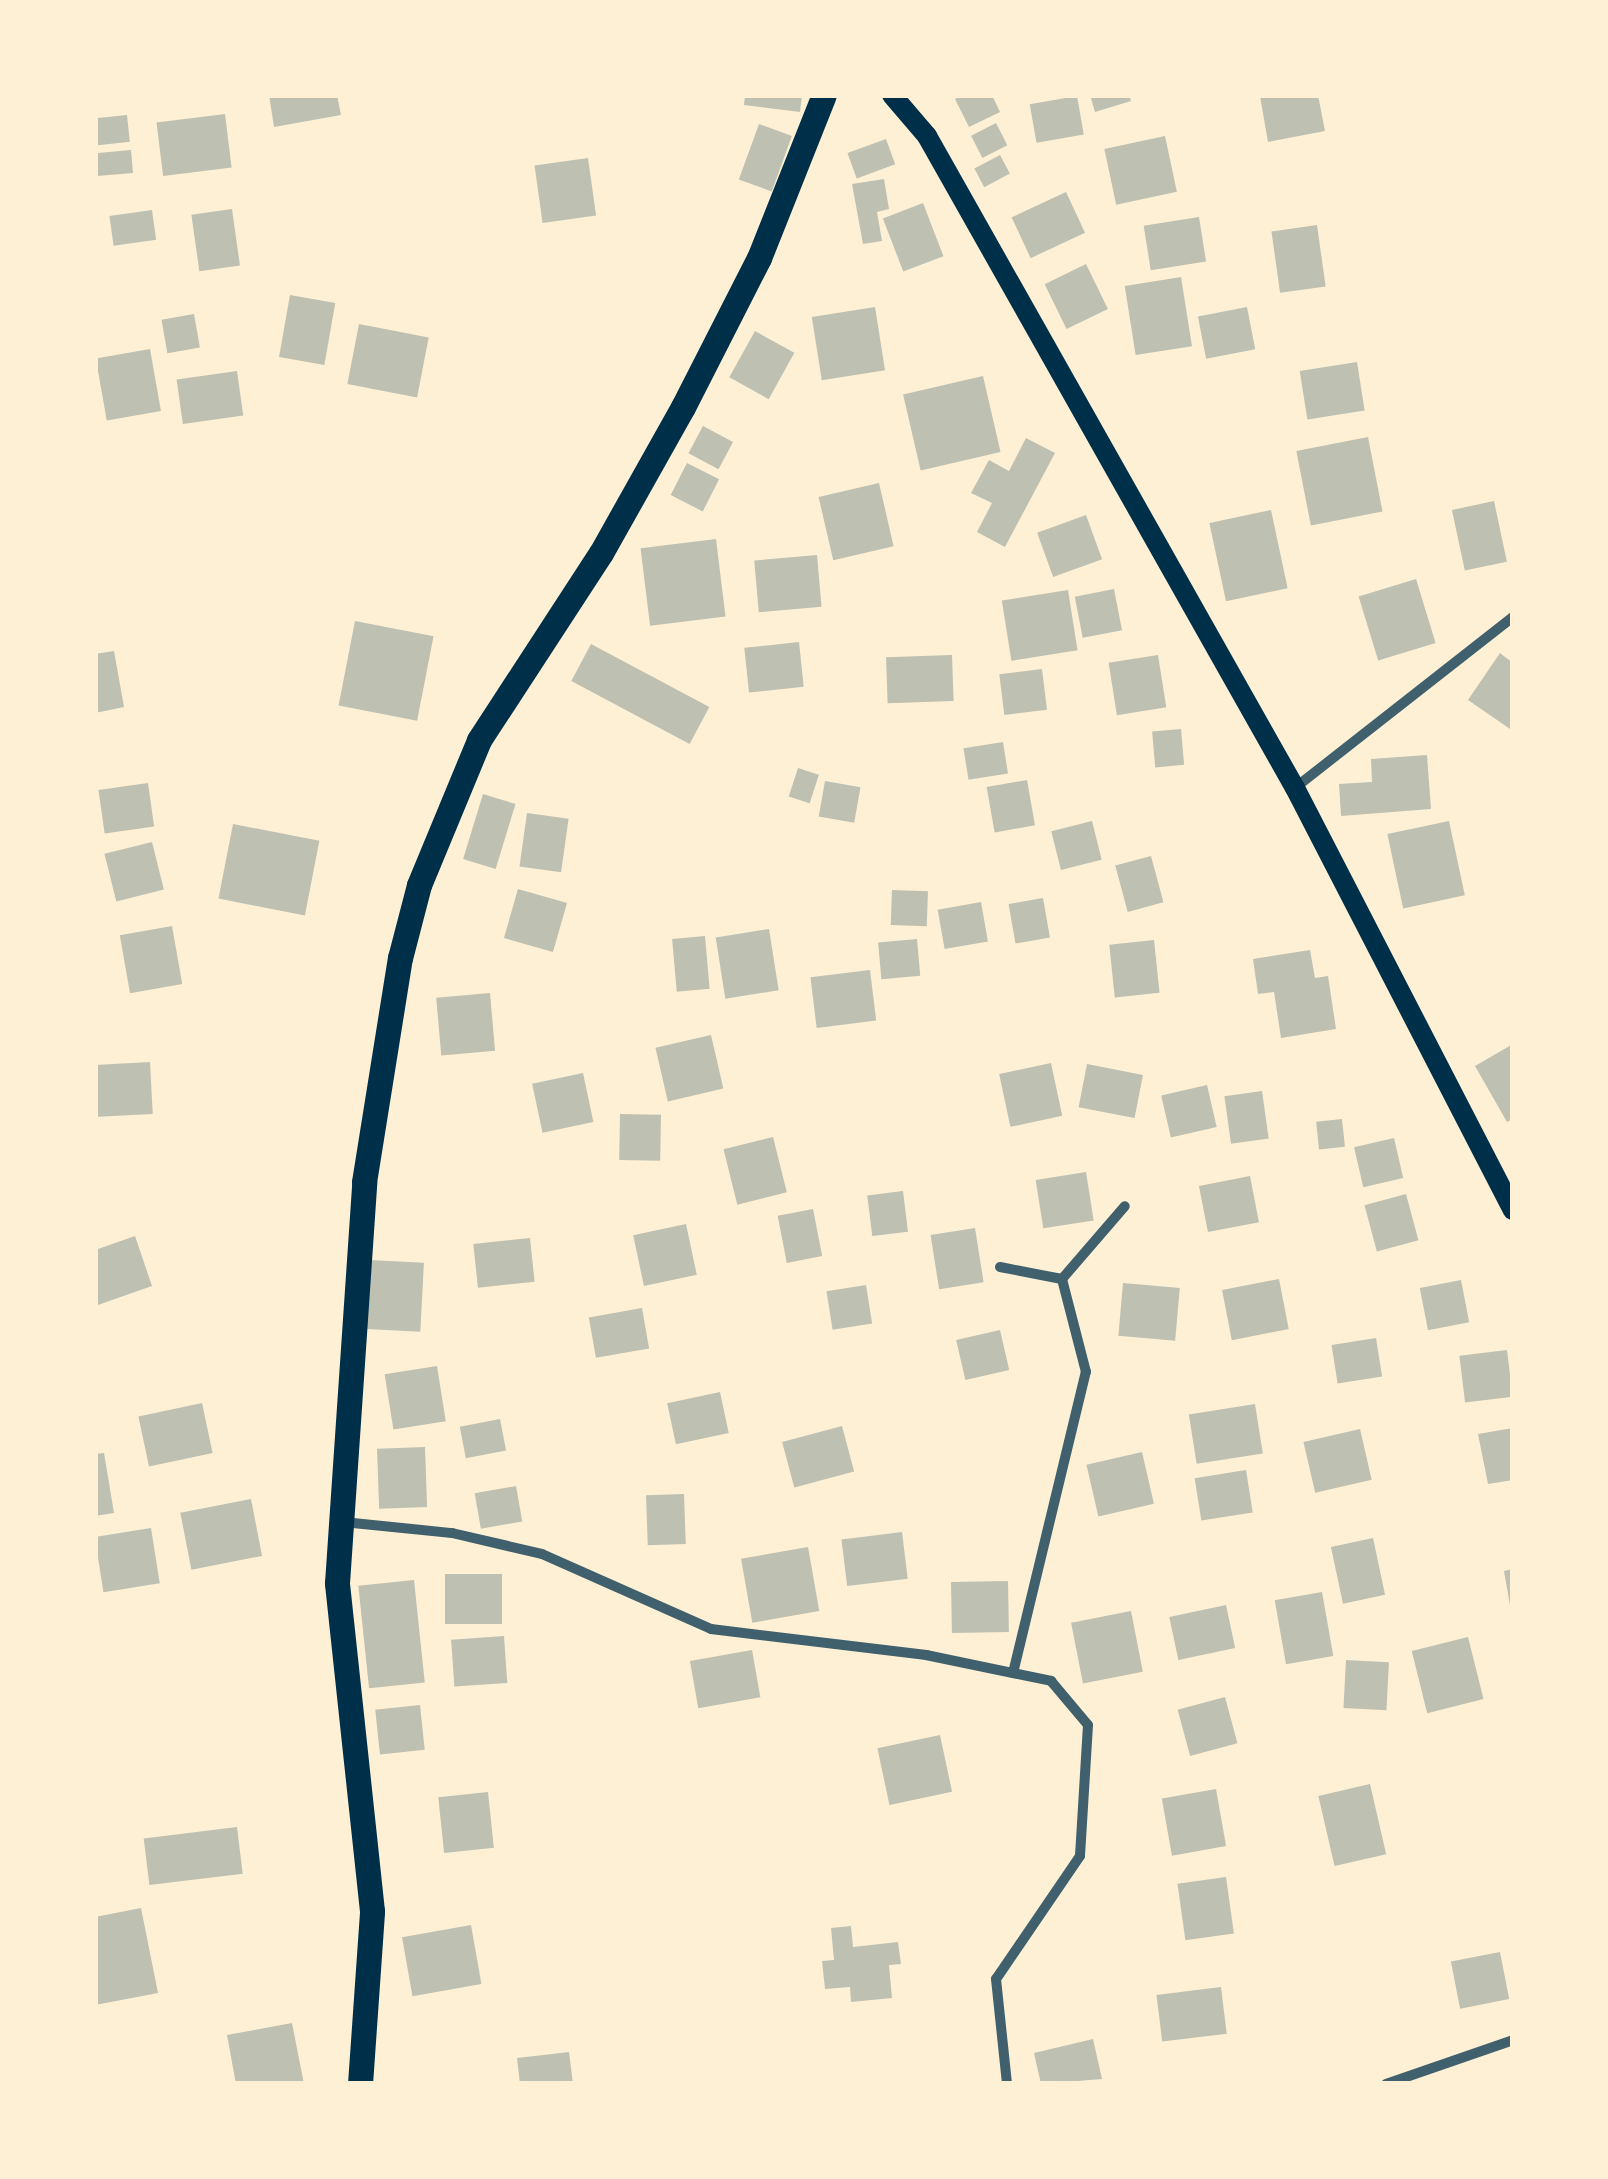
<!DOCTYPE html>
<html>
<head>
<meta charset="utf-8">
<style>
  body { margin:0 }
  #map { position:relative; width:1608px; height:2179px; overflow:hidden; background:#fdf0d5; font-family:"PT Sans",sans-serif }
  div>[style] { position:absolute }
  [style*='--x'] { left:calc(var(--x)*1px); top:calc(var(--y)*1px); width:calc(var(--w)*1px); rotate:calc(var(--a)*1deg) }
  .building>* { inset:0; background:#bec0b2; transform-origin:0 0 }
  .minor>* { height:10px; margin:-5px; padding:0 5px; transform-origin:5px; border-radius:5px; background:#3f606c }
  .secondary>* { height:20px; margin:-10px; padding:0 10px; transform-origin:10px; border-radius:10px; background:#003049 }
  .primary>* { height:25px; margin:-12.5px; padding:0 12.5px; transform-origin:12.5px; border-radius:12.5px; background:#003049 }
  span { translate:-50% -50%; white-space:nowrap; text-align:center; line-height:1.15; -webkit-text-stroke:8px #fdf0d5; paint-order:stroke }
  .frame { position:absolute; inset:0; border:98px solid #fdf0d5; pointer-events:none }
</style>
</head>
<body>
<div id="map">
  <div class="building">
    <div style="clip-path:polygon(269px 95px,337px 95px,341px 115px,274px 127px)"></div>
    <div style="clip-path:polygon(745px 95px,802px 95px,800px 112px,744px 105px)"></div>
    <div style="clip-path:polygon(963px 95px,992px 95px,1000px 112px,969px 127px,955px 99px)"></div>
    <div style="clip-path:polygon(1090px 95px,1129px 95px,1131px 101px,1095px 112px)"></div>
    <div style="clip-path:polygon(1318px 95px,1325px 131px,1268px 142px,1260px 96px)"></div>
    <div style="left:1077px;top:96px;width:39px;height:48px;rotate:80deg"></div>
    <div style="left:225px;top:114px;width:54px;height:69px;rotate:83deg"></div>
    <div style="left:127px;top:115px;width:27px;height:32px;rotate:84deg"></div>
    <div style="left:996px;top:123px;width:25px;height:28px;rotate:63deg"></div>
    <div style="left:759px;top:124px;width:35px;height:59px;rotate:20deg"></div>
    <div style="left:1165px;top:136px;width:57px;height:62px;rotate:78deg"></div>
    <div style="left:886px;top:139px;width:27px;height:41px;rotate:70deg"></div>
    <div style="left:131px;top:150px;width:23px;height:36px;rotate:85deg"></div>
    <div style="left:1000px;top:155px;width:21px;height:29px;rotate:62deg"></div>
    <div style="left:588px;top:158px;width:58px;height:54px;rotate:82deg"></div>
    <div style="clip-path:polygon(884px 179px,889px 209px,877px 212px,882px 241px,863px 244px,852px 184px)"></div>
    <div style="left:1066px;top:192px;width:45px;height:60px;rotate:65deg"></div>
    <div style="left:923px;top:203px;width:57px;height:43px;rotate:69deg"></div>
    <div style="left:232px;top:209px;width:57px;height:41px;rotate:82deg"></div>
    <div style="left:152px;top:210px;width:30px;height:43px;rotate:82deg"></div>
    <div style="left:1199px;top:217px;width:45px;height:56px;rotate:81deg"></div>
    <div style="left:1317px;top:225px;width:62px;height:46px;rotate:82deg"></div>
    <div style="left:1086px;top:264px;width:50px;height:46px;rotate:64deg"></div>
    <div style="left:1181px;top:277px;width:70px;height:57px;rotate:81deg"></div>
    <div style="left:290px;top:295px;width:46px;height:63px;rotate:10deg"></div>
    <div style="left:875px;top:307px;width:64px;height:64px;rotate:81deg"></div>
    <div style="left:1247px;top:307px;width:43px;height:50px;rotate:79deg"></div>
    <div style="left:194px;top:314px;width:34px;height:33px;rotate:80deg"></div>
    <div style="left:359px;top:324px;width:71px;height:61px;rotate:11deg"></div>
    <div style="left:755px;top:331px;width:45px;height:53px;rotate:29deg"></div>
    <div style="left:150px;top:349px;width:63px;height:55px;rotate:80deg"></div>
    <div style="left:1357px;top:362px;width:49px;height:58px;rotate:81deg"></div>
    <div style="left:237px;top:371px;width:45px;height:61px;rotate:82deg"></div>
    <div style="left:983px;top:376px;width:78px;height:82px;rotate:77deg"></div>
    <div style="left:703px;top:426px;width:34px;height:31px;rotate:28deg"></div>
    <div style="left:1368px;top:437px;width:76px;height:73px;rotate:79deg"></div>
    <div style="clip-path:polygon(1026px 438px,1055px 453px,1005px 547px,977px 532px,992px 503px,971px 493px,989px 460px,1009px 471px)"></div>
    <div style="left:687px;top:463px;width:36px;height:36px;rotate:27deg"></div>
    <div style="left:879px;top:483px;width:65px;height:62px;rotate:77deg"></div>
    <div style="left:1494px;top:501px;width:62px;height:43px;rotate:78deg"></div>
    <div style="left:1271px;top:510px;width:80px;height:63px;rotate:78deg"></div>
    <div style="left:1086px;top:515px;width:47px;height:52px;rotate:70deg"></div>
    <div style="left:716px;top:539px;width:78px;height:76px;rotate:83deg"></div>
    <div style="left:817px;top:555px;width:52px;height:63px;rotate:85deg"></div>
    <div style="left:1416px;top:579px;width:67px;height:60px;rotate:73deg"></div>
    <div style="left:1114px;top:589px;width:42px;height:40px;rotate:79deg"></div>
    <div style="left:1068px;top:590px;width:61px;height:67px;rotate:81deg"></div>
    <div style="left:355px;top:621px;width:80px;height:86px;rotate:11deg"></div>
    <div style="left:799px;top:642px;width:45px;height:55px;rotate:84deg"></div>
    <div style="left:591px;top:644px;width:134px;height:42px;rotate:28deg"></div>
    <div style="clip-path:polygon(114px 651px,124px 707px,95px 713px,95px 654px)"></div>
    <div style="clip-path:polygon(1500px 653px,1513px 663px,1513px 731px,1468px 700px)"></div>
    <div style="left:952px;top:655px;width:46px;height:66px;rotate:88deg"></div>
    <div style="left:1158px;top:655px;width:53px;height:50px;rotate:81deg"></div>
    <div style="left:1042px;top:669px;width:41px;height:43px;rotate:83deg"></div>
    <div style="left:1181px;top:729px;width:36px;height:29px;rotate:85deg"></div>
    <div style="left:1003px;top:742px;width:32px;height:40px;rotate:81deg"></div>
    <div style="clip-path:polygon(1427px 755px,1431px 809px,1341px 816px,1339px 784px,1372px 782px,1371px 759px)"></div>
    <div style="left:798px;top:768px;width:22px;height:30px;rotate:18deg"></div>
    <div style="left:1027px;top:780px;width:46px;height:41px;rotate:80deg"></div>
    <div style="left:825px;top:781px;width:36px;height:36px;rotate:10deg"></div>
    <div style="left:148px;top:783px;width:44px;height:50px;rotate:82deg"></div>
    <div style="left:483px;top:794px;width:34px;height:68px;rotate:17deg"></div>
    <div style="left:527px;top:813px;width:42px;height:54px;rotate:8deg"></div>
    <div style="left:1092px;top:821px;width:40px;height:42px;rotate:76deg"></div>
    <div style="left:1449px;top:821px;width:76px;height:63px;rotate:78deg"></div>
    <div style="left:233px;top:824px;width:88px;height:76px;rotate:11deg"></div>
    <div style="left:152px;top:842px;width:49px;height:49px;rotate:76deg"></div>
    <div style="left:1151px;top:856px;width:48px;height:37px;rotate:75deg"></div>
    <div style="left:518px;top:889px;width:51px;height:51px;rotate:16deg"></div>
    <div style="left:892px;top:890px;width:36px;height:35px;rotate:2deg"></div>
    <div style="left:1043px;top:898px;width:40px;height:35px;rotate:80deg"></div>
    <div style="left:981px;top:902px;width:40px;height:44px;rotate:80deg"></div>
    <div style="left:172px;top:926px;width:59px;height:53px;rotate:80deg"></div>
    <div style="left:769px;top:929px;width:62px;height:54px;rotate:81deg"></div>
    <div style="left:705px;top:936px;width:53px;height:33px;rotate:85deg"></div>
    <div style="left:917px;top:939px;width:37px;height:39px;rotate:85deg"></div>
    <div style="left:1154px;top:940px;width:53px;height:45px;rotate:84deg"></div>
    <div style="clip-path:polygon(1310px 950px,1315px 978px,1328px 976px,1336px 1029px,1281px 1038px,1274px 992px,1258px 994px,1253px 959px)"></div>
    <div style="left:870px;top:970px;width:51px;height:60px;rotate:83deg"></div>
    <div style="left:490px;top:993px;width:58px;height:54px;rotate:85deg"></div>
    <div style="left:711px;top:1035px;width:55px;height:57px;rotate:77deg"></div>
    <div style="clip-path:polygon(1513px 1044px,1513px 1119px,1507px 1122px,1475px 1066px)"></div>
    <div style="left:150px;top:1062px;width:52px;height:55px;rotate:87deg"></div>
    <div style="left:1051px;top:1063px;width:54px;height:53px;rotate:78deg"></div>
    <div style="left:1087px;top:1064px;width:57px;height:44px;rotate:11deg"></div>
    <div style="left:583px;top:1073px;width:50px;height:52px;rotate:78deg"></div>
    <div style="left:1207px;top:1085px;width:43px;height:47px;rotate:77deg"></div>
    <div style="left:1262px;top:1091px;width:48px;height:38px;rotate:82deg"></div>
    <div style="left:620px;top:1114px;width:41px;height:46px;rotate:1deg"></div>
    <div style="left:1342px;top:1119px;width:28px;height:26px;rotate:84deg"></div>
    <div style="left:773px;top:1137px;width:57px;height:51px;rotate:76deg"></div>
    <div style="left:1394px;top:1138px;width:41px;height:41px;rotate:77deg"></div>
    <div style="left:1086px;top:1172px;width:49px;height:51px;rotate:81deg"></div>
    <div style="left:1250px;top:1176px;width:47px;height:52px;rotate:79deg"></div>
    <div style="left:903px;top:1191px;width:41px;height:36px;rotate:83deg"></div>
    <div style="left:1406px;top:1194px;width:48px;height:43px;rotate:75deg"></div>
    <div style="left:813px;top:1209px;width:48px;height:36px;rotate:79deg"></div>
    <div style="left:686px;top:1224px;width:52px;height:54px;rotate:78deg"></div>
    <div style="left:975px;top:1228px;width:55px;height:45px;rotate:81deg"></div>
    <div style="clip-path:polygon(135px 1236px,152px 1286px,95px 1306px,95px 1250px)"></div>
    <div style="left:530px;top:1238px;width:44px;height:57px;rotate:84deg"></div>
    <div style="left:370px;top:1260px;width:54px;height:69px;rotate:3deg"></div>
    <div style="left:1279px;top:1279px;width:51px;height:58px;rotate:79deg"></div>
    <div style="left:1461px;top:1280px;width:43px;height:42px;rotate:79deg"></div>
    <div style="left:1123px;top:1283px;width:57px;height:53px;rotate:5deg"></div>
    <div style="left:866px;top:1285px;width:39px;height:40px;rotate:81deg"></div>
    <div style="left:642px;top:1308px;width:41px;height:54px;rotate:80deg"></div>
    <div style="left:1000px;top:1330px;width:41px;height:45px;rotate:77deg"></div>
    <div style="left:1376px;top:1338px;width:39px;height:45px;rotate:81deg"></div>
    <div style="left:1507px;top:1350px;width:47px;height:48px;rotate:83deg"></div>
    <div style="left:437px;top:1366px;width:56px;height:53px;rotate:81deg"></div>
    <div style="left:720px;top:1392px;width:42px;height:54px;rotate:78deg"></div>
    <div style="left:202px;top:1403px;width:51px;height:65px;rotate:78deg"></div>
    <div style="left:1255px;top:1404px;width:50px;height:67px;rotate:81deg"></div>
    <div style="left:500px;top:1419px;width:32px;height:41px;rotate:79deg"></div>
    <div style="left:842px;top:1426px;width:47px;height:62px;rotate:75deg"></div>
    <div style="clip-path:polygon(1513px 1428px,1513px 1480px,1488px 1484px,1478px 1434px)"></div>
    <div style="left:1360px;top:1429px;width:52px;height:58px;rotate:77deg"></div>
    <div style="left:425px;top:1447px;width:60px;height:48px;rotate:88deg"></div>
    <div style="left:1142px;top:1452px;width:53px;height:57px;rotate:77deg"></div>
    <div style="clip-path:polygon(104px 1453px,114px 1513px,95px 1516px,95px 1454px)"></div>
    <div style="left:1246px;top:1470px;width:43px;height:52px;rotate:81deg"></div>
    <div style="left:516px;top:1486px;width:36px;height:42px;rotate:80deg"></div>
    <div style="left:684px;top:1494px;width:50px;height:38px;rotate:88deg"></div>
    <div style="left:251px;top:1499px;width:58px;height:72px;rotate:79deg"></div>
    <div style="left:151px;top:1528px;width:56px;height:57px;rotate:81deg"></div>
    <div style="left:902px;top:1532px;width:47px;height:61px;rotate:83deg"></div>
    <div style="left:1373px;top:1538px;width:58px;height:43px;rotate:78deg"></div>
    <div style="left:808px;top:1547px;width:65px;height:68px;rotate:80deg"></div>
    <div style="clip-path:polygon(1513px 1569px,1513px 1610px,1511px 1611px,1504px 1571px)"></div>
    <div style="left:445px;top:1574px;width:57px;height:50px"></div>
    <div style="left:414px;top:1580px;width:103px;height:56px;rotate:84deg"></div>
    <div style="left:1008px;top:1581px;width:51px;height:57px;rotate:89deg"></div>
    <div style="left:1322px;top:1592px;width:65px;height:48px;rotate:80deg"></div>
    <div style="left:1226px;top:1605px;width:44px;height:58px;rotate:78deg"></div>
    <div style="left:1131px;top:1611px;width:62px;height:61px;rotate:79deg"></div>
    <div style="left:504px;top:1636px;width:47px;height:53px;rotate:86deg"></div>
    <div style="left:1468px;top:1637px;width:64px;height:58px;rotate:76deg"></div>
    <div style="left:752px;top:1650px;width:48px;height:63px;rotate:80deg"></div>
    <div style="left:1346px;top:1660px;width:43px;height:48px;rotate:3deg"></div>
    <div style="left:1225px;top:1697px;width:48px;height:49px;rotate:75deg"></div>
    <div style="left:420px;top:1705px;width:45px;height:45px;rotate:84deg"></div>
    <div style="left:940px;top:1735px;width:58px;height:64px;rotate:78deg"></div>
    <div style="left:1370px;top:1784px;width:72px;height:53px;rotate:77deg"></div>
    <div style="left:1216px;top:1789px;width:58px;height:55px;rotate:80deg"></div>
    <div style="left:488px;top:1792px;width:56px;height:50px;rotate:84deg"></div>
    <div style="left:237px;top:1827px;width:47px;height:94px;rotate:83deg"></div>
    <div style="left:1226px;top:1877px;width:57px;height:49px;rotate:82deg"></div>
    <div style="clip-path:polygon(141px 1908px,158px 1993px,95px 2005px,95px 1917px)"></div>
    <div style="left:471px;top:1925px;width:60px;height:70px;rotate:80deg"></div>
    <div style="clip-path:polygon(851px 1926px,853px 1947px,898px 1942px,901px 1964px,889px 1965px,892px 1998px,851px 2002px,850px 1987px,825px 1989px,822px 1961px,834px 1960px,831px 1928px)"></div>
    <div style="left:1500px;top:1952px;width:48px;height:50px;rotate:79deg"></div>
    <div style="left:1221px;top:1987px;width:47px;height:65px;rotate:83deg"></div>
    <div style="clip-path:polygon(292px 2023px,304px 2084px,236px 2084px,227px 2035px)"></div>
    <div style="clip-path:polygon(1093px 2039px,1102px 2079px,1041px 2084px,1034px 2053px)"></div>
    <div style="clip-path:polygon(569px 2052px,573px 2084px,520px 2084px,517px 2058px)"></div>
  </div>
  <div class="minor">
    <div style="--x:1296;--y:787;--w:276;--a:-38.1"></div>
    <div style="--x:1000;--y:1267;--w:63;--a:11"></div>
    <div style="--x:343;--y:1522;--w:110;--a:5.8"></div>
    <div style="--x:452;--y:1533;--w:92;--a:13.1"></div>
    <div style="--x:542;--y:1554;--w:185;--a:23.9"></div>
    <div style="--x:711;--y:1629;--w:217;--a:6.9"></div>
    <div style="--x:926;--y:1655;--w:128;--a:11.7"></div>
    <div style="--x:1051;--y:1681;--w:57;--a:49.9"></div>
    <div style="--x:1088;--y:1725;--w:131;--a:93.5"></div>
    <div style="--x:1080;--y:1856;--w:149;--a:124.3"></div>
    <div style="--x:996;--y:1979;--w:106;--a:84"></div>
    <div style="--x:1013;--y:1673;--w:310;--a:-76.4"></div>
    <div style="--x:1086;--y:1372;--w:96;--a:-104.5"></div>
    <div style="--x:1062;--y:1279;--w:96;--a:-49.2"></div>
    <div style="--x:1386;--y:2084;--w:134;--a:-19.1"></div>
  </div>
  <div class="secondary">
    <div style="--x:892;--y:95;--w:54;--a:49.5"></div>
    <div style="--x:927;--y:136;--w:749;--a:60.56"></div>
    <div style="--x:1295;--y:788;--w:475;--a:62.7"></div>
  </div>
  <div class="primary">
    <div style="--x:360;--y:2084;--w:173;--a:-86"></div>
    <div style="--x:372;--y:1911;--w:330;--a:-96.1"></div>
    <div style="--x:337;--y:1583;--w:402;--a:-86.1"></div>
    <div style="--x:364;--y:1182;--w:227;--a:-80.9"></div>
    <div style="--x:400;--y:958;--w:75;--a:-75.4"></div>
    <div style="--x:419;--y:885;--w:157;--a:-67.5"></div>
    <div style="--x:479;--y:740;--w:223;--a:-56.9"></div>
    <div style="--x:601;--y:553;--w:167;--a:-60.7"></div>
    <div style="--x:683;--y:407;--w:167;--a:-63"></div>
    <div style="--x:759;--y:258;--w:175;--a:-68.3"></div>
  </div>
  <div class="frame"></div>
</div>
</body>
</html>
